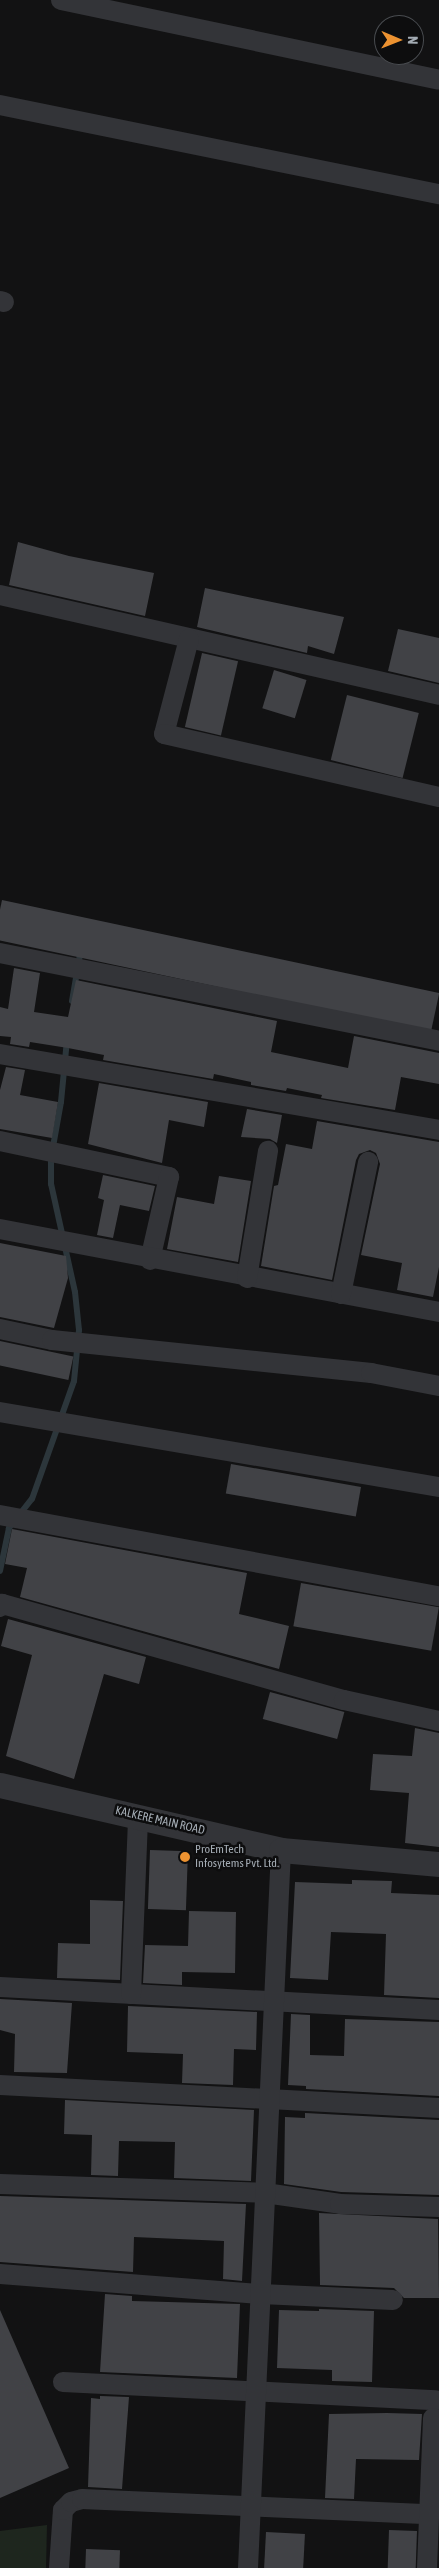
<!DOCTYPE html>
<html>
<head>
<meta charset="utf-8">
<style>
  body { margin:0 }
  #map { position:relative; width:439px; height:2568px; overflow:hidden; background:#121213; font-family:"Asap Condensed",sans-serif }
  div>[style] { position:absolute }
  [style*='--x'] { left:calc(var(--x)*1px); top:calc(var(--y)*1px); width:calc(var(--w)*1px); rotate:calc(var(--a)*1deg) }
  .green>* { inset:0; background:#1e261e }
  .stream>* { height:6px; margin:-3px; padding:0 3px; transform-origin:3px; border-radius:3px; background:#2c363b }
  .building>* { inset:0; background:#414246; transform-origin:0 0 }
  .minor>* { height:20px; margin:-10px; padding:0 10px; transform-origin:10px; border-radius:10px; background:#333438 }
  .tertiary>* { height:25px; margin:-12.5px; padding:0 12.5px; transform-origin:12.5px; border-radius:12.5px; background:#333438 }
  .dots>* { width:14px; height:14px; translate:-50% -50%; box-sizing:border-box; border:2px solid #0d0d0e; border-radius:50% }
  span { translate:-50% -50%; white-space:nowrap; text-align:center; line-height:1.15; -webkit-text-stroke:5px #0d0d0e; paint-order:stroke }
  .street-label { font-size:12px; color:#a3abb3 }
  .poi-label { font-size:12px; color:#a3abb3 }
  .left { translate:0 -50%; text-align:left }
  .north { position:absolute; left:374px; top:15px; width:50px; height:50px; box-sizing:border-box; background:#0d0d0e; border:1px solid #494c50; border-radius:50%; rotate:91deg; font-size:14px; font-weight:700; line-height:20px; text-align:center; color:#a3abb3 }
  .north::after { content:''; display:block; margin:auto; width:18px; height:22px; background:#ec9231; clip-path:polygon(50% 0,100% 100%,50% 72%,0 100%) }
</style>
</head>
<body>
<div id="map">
  <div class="green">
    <div style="clip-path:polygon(47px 2525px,46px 2568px,0 2568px,0 2531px)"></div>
  </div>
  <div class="stream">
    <div style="--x:72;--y:1001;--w:53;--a:-80.2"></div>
    <div style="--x:0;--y:1571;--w:44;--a:-78.2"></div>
    <div style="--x:9;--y:1528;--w:37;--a:-52"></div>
    <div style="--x:32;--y:1499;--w:125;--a:-70.4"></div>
    <div style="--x:74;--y:1381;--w:51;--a:-84.4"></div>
    <div style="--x:79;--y:1330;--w:38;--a:-96"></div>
    <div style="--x:75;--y:1292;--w:111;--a:-102.5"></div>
    <div style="--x:51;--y:1184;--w:26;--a:-90"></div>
    <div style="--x:51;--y:1158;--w:57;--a:-79.9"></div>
    <div style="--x:61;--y:1102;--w:62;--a:-84.5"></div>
  </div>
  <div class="building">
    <div style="clip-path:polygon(18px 542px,69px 556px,154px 573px,145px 616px,9px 585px)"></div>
    <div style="clip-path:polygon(205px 588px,344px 617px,334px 654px,308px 646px,307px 653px,197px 627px)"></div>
    <div style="clip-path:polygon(398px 629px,439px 638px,439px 683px,388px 671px)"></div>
    <div style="left:202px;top:653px;width:37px;height:76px;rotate:13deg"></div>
    <div style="left:274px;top:670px;width:34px;height:40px;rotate:17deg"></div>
    <div style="left:347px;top:695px;width:74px;height:67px;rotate:14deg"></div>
    <div style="left:2px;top:900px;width:447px;height:40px;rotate:12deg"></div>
    <div style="clip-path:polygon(14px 968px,40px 973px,34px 1012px,68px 1017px,76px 980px,277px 1021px,271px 1052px,348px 1068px,354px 1036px,439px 1053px,439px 1084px,401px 1077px,395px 1110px,321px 1098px,322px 1095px,287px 1088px,286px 1091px,251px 1085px,251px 1082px,214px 1074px,213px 1079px,103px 1060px,104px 1055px,68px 1048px,30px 1042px,29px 1047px,10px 1044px,11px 1037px,0 1036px,0 1007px,8px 1009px)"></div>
    <div style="clip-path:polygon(6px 1067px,25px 1070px,20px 1095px,58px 1102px,52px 1138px,0 1129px,0 1090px)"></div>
    <div style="clip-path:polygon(99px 1083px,208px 1102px,204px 1127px,169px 1120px,162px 1163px,88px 1144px)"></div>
    <div style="clip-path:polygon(247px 1109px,282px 1115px,277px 1143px,270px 1139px,241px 1137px)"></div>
    <div style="clip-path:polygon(317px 1121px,439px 1142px,439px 1267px,433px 1297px,397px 1290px,402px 1263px,361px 1255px,380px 1164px,376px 1153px,370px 1150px,359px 1154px,356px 1160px,332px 1280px,261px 1266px,274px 1186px,278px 1185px,286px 1144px,312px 1149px)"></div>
    <div style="clip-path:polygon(103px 1175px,155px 1186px,149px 1211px,120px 1205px,113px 1238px,97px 1235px,104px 1200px,98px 1198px)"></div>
    <div style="clip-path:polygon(219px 1176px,251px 1181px,238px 1262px,167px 1249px,177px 1197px,214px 1204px)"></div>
    <div style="clip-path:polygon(0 1243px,66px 1256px,68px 1278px,54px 1328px,0 1317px)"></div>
    <div style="left:0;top:1341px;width:75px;height:24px;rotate:12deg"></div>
    <div style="left:231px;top:1464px;width:132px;height:30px;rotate:10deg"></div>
    <div style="clip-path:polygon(12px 1529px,247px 1573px,239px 1614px,289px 1626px,279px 1669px,20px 1597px,27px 1568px,5px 1564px)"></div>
    <div style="left:301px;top:1583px;width:140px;height:44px;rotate:10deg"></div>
    <div style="clip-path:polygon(8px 1619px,146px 1657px,139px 1684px,104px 1674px,74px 1779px,6px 1756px,32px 1655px,1px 1646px)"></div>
    <div style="left:270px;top:1692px;width:77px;height:28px;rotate:15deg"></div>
    <div style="clip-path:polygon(415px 1728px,439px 1733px,439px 1847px,405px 1843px,409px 1793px,370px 1790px,373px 1754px,412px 1756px)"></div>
    <div style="left:150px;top:1850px;width:38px;height:59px;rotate:2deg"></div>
    <div style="clip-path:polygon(352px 1880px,392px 1881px,391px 1893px,439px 1895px,439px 1998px,384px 1995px,386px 1934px,331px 1932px,328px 1980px,290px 1978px,295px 1882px,352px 1884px)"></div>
    <div style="clip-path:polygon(90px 1900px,123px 1901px,120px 1980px,57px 1978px,58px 1943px,90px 1944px)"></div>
    <div style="clip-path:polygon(189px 1911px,236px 1912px,235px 1973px,182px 1972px,182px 1985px,143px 1983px,145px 1945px,188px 1946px)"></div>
    <div style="clip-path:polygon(0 1999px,72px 2003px,67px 2073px,14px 2072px,15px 2034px,0 2030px)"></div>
    <div style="clip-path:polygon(128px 2006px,257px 2012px,256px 2050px,234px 2049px,233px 2085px,182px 2083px,183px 2054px,127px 2052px)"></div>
    <div style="clip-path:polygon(291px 2014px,310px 2015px,310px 2055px,344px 2056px,345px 2019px,439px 2022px,439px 2096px,306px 2089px,306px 2086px,288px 2085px)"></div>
    <div style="clip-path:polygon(65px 2100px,254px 2110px,251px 2181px,174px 2178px,175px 2142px,119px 2141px,118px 2176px,91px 2175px,92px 2135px,64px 2134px)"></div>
    <div style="clip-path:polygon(305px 2113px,439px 2120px,439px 2195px,341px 2192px,284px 2184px,285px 2117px,305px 2118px)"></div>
    <div style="clip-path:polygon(0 2196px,246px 2204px,242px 2281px,223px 2279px,224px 2241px,134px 2237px,133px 2272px,0 2262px)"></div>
    <div style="clip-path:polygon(319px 2213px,438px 2219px,439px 2298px,404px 2298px,394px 2288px,320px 2285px)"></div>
    <div style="clip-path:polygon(105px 2294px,132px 2296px,132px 2301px,240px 2304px,237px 2378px,100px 2372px)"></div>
    <div style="clip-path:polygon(319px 2309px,374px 2311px,372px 2382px,332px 2381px,332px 2370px,277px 2368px,279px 2310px,319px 2311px)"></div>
    <div style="clip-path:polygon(0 2310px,69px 2468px,0 2498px)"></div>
    <div style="clip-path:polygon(100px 2396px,129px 2397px,122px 2489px,88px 2487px,91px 2398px,100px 2399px)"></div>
    <div style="clip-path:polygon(387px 2413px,422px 2414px,419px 2460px,356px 2459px,354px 2499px,325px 2498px,329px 2414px)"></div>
    <div style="left:389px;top:2530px;width:28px;height:38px;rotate:2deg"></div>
    <div style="left:266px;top:2532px;width:39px;height:36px;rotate:3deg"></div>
    <div style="left:86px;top:2549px;width:34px;height:19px;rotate:2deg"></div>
  </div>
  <div class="minor">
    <div style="--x:61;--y:0;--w:386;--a:11.9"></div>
    <div style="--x:0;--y:105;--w:448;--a:11.5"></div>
    <div style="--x:0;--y:301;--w:4;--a:14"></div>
    <div style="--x:0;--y:595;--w:450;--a:12.8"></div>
    <div style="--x:189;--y:639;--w:98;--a:104.7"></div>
    <div style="--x:164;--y:734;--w:282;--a:12.9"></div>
    <div style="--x:0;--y:953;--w:448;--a:11.3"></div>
    <div style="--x:0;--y:1054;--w:446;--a:9.8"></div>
    <div style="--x:0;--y:1141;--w:173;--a:12"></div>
    <div style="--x:169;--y:1177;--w:85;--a:102.9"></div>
    <div style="--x:0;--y:1229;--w:447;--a:10.7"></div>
    <div style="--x:247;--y:1278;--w:129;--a:-80.6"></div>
    <div style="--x:341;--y:1294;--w:135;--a:-78.4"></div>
    <div style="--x:0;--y:1329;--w:53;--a:11.9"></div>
    <div style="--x:52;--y:1340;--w:321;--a:5.9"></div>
    <div style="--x:371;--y:1373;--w:69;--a:10.8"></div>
    <div style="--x:0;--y:1412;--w:445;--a:9.7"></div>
    <div style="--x:0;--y:1515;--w:446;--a:10.5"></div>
    <div style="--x:0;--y:1607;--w:4;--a:-56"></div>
    <div style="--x:2;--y:1604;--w:355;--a:15.7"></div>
    <div style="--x:344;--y:1700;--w:97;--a:12.5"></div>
    <div style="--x:0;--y:1987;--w:440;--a:3"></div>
    <div style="--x:131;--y:1994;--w:178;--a:-87.7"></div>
    <div style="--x:0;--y:2085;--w:440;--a:3"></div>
    <div style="--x:0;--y:2184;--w:265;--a:1.9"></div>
    <div style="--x:265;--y:2193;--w:76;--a:8.3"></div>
    <div style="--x:340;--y:2204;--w:99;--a:1.7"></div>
    <div style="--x:0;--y:2274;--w:262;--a:4.4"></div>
    <div style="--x:261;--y:2294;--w:132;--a:2.6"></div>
    <div style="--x:63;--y:2382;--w:373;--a:2.8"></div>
    <div style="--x:59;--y:2568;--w:58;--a:-86.1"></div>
    <div style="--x:63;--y:2510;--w:11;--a:-45"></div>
    <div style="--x:71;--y:2502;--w:11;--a:-15"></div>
    <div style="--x:82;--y:2499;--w:347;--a:2.5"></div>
    <div style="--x:248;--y:2568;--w:719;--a:-87.37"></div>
    <div style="--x:427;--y:2568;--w:150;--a:-87.7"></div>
  </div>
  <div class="tertiary">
    <div style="--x:0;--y:1785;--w:288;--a:13"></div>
    <div style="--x:281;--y:1850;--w:159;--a:5.1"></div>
  </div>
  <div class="dots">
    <div style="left:185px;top:1857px;background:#ec9231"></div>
  </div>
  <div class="street-label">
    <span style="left:160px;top:1821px;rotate:13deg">KALKERE MAIN ROAD</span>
  </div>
  <div class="poi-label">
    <span class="left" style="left:195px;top:1857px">ProEmTech<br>Infosytems Pvt. Ltd.</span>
  </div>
  <div class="north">N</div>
</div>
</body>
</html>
